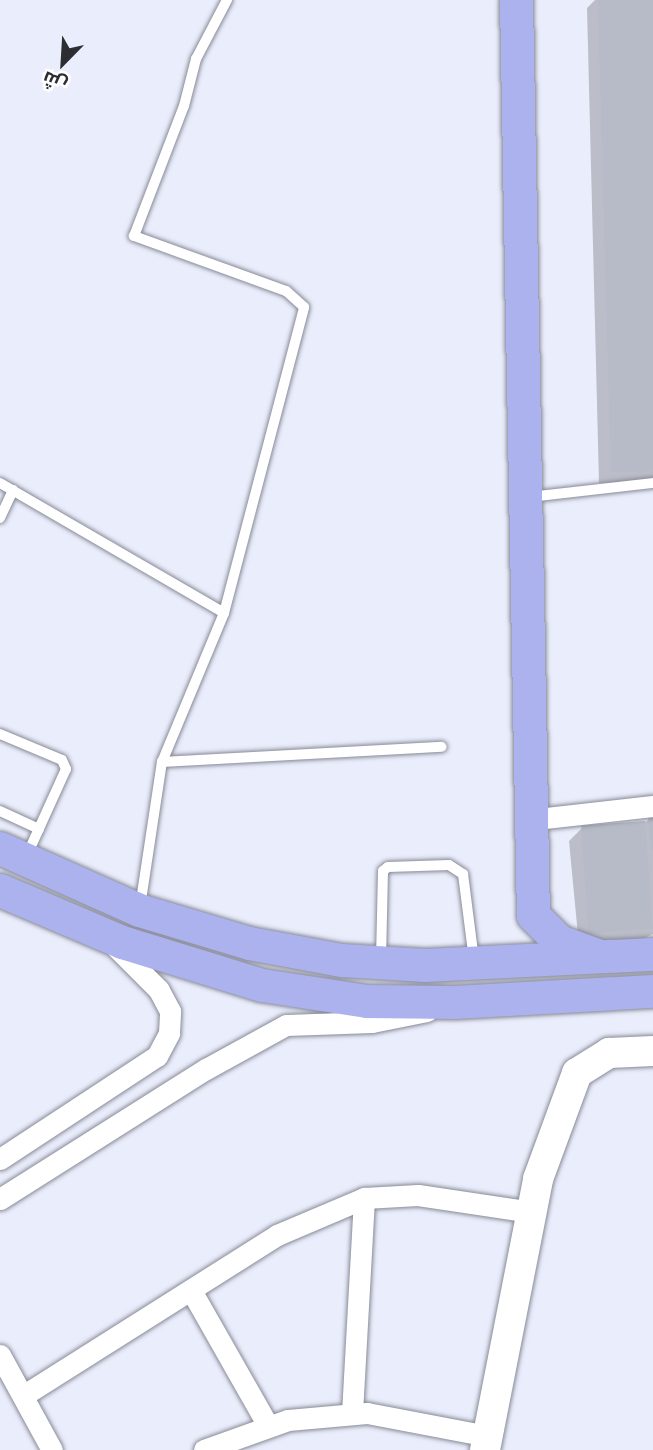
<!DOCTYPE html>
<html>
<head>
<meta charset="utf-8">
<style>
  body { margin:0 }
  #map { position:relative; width:653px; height:1450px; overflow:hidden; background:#eaedfb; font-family:"Public Sans",Cairo,sans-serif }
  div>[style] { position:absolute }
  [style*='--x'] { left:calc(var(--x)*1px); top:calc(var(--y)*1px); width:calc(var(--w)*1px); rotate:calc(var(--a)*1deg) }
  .shadow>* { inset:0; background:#0003 }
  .building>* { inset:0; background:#b7bac7; transform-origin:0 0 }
  .roads { filter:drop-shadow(0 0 2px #878a97) drop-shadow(0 0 2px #878a97) }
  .lane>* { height:10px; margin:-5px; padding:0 5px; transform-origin:5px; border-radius:5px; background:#fff }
  .street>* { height:21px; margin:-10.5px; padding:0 10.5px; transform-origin:10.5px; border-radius:10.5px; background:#fff }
  .secondary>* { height:30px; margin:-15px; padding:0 15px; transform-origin:15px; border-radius:15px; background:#fff }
  .primary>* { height:33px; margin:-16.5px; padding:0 16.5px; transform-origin:16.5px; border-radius:16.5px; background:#acb2ee }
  span { translate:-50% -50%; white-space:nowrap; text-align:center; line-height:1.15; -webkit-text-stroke:7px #fff; paint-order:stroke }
  .north { position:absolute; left:28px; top:28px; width:70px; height:70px; -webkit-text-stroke:5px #fff; paint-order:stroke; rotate:204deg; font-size:19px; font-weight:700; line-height:28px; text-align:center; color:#2c2d33 }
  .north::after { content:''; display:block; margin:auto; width:24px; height:32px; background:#2c2d33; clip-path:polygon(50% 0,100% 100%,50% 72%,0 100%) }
</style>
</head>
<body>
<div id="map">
  <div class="shadow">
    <div style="clip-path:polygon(595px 0,653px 0,653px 482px,599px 483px,587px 8px)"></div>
    <div style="clip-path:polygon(653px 817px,653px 934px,641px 940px,579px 946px,569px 841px,581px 829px,644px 823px)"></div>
  </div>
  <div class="building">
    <div style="clip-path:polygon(598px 0,653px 0,653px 471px,611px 472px)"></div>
    <div style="clip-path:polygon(653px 815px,653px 850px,651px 850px,648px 816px)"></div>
    <div style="left:645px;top:821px;width:108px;height:64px;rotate:86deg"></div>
  </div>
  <div class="roads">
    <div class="lane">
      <div style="--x:0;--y:483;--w:259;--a:30.1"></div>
      <div style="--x:530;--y:497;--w:124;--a:-6.5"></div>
      <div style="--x:0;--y:518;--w:31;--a:-65"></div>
      <div style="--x:0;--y:734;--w:67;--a:22.8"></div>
      <div style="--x:62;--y:760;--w:10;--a:66"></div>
      <div style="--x:66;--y:769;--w:97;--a:114.4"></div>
      <div style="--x:162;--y:762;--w:280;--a:-3.1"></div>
      <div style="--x:0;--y:811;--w:43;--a:24.8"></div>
      <div style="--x:140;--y:907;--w:147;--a:-81.4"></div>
      <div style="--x:162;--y:762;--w:161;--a:-67.4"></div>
      <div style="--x:224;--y:613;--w:316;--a:-75.3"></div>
      <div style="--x:304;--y:307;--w:24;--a:-138"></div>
      <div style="--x:286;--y:291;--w:162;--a:-160.1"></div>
      <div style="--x:134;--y:236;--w:139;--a:-69"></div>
      <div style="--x:184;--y:106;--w:49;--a:-75.7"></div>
      <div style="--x:196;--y:59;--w:67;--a:-62.3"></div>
      <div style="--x:381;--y:959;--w:88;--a:-88.7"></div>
      <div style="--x:383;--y:871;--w:6;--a:-39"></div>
      <div style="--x:388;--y:867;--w:61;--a:-1.9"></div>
      <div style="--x:449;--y:865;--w:17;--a:33"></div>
      <div style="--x:463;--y:874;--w:87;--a:82.7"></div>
    </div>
    <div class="street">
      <div style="--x:528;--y:820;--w:126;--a:-6.4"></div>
      <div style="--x:0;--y:1159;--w:188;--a:-33.3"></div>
      <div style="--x:157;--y:1056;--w:26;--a:-62"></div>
      <div style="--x:169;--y:1033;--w:22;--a:-87"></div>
      <div style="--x:170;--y:1011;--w:24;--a:-118"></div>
      <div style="--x:159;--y:990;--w:66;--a:-135"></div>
      <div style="--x:0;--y:1199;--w:244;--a:-32.3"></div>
      <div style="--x:206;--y:1069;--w:91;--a:-28.8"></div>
      <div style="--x:286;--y:1025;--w:86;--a:-2"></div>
      <div style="--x:372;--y:1022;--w:56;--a:-11.3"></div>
      <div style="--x:192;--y:1292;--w:154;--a:60.4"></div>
      <div style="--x:0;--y:1355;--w:108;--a:61.3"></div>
      <div style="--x:24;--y:1395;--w:299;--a:-32.3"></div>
      <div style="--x:277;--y:1235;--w:95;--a:-23"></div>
      <div style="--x:364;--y:1198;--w:54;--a:-3.2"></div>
      <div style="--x:418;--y:1195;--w:115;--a:8.5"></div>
      <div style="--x:352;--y:1413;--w:215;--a:-86.8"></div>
      <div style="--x:204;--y:1450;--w:89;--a:-19.7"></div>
      <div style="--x:288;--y:1420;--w:79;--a:-5.1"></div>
      <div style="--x:367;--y:1413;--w:123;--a:10.8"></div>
    </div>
    <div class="secondary">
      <div style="--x:485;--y:1450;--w:276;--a:-78.9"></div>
      <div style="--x:538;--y:1179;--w:113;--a:-69.8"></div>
      <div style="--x:577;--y:1073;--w:38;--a:-32"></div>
      <div style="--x:609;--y:1053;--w:44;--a:-2.6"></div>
    </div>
    <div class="primary">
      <div style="--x:516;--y:0;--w:915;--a:88.94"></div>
      <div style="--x:533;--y:915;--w:37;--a:45"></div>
      <div style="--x:559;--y:941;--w:44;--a:20.1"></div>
      <div style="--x:0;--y:848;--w:152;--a:24"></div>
      <div style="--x:139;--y:910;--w:115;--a:16.7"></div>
      <div style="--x:249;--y:943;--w:95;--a:10.4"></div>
      <div style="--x:342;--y:960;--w:83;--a:3.4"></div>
      <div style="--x:425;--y:965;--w:228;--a:-2.8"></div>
      <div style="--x:0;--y:890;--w:133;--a:23.1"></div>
      <div style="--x:122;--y:942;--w:146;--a:17.1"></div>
      <div style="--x:262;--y:985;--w:106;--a:8.7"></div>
      <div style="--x:367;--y:1001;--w:87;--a:0.7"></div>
      <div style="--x:454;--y:1002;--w:199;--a:-3.2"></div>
    </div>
  </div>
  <div class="north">ش</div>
</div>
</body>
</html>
